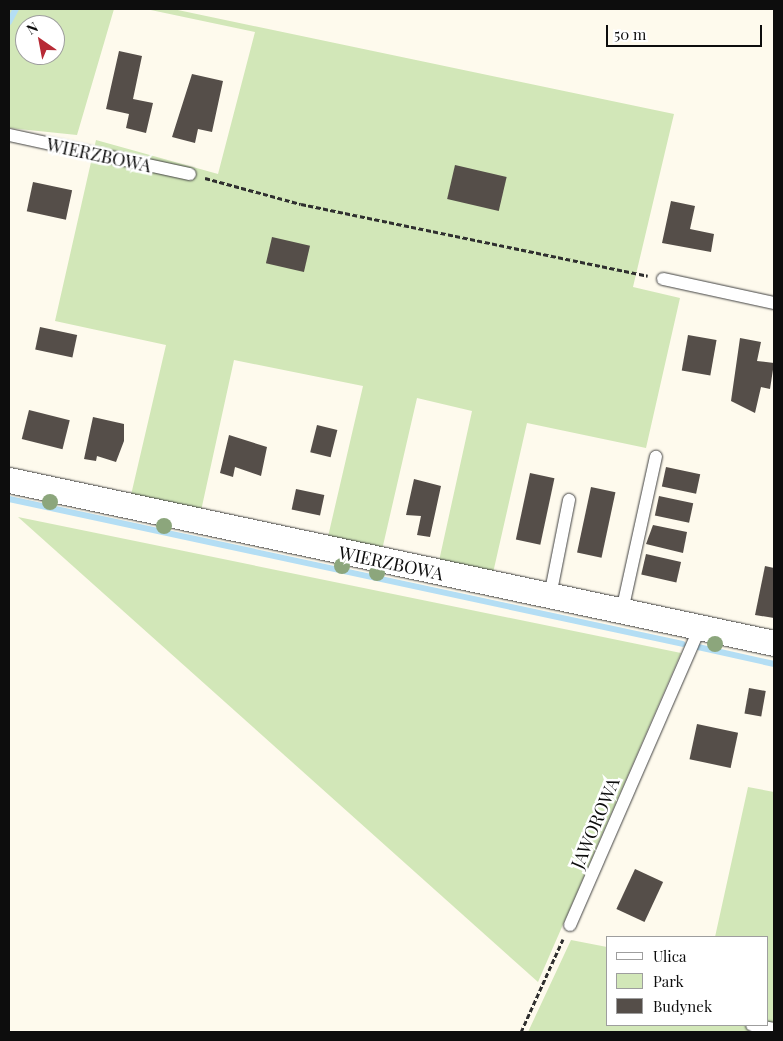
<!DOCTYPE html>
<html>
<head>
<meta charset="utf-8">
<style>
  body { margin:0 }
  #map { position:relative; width:783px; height:1041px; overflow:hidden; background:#fefaed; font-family:"Playfair Display",serif }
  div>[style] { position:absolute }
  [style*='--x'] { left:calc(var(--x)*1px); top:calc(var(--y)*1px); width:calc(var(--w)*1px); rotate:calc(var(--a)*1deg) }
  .green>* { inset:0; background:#d2e7b8 }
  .stream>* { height:6px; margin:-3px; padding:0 3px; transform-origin:3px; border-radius:3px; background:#b4def4 }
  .building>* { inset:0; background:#554e49; transform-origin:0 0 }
  .path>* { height:3px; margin-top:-1.5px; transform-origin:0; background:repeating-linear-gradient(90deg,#2f2f2f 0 5px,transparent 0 7.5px) }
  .roads { filter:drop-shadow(0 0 1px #404040) drop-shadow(0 0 1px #404040) }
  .service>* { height:12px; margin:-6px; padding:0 6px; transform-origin:6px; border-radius:6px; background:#fff }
  .minor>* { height:25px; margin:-12.5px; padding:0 12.5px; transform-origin:12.5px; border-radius:12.5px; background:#fff }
  .trees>* { width:16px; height:16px; margin:-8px; border-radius:50%; background:#8ca67c }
  span { translate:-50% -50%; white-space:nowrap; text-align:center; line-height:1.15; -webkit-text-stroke:5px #fff; paint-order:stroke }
  .street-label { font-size:18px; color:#0d0d0d }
  .frame { position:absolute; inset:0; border:10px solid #0d0d0d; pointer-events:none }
  .legend { position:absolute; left:606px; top:936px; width:162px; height:90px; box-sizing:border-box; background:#fff; border:1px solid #9e9e9e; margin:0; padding:6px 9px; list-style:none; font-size:15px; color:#0d0d0d }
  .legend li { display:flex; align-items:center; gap:10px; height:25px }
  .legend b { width:25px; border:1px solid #9e9e9e }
  .north { position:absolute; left:15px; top:15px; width:50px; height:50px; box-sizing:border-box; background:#fff; border:1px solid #9e9e9e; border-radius:50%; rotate:327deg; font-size:14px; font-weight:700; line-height:20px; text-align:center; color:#0d0d0d }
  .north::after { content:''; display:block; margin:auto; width:18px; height:22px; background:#b72a35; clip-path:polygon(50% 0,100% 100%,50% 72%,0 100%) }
  .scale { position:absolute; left:606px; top:25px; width:156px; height:22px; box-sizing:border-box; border:2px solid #0d0d0d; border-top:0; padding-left:6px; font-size:15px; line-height:18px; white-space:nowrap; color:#0d0d0d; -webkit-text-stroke:4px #fff; paint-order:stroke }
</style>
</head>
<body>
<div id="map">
  <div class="green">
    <div style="clip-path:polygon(evenodd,9px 9px,114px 9px,77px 135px,9px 128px,9px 9px,25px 25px,55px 25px,55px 55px,25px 55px,25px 25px)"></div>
    <div style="clip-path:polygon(146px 9px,173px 9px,674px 114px,633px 287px,680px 298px,646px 448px,527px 423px,493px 573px,439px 561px,472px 411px,417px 398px,382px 550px,327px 541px,363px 386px,234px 360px,201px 511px,131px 495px,166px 345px,55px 321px,96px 140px,218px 174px,255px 32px)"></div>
    <div style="clip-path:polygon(18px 517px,681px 653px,538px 982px)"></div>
    <div style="clip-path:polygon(748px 787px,774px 792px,774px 1032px,528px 1032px,571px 940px,607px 947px,607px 1025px,767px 1025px,767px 937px,715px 937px)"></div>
  </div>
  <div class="stream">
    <div style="--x:9;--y:22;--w:15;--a:-62"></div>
    <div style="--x:9;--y:499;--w:689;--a:12.14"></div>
    <div style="--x:698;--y:647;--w:78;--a:12.6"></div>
  </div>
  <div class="building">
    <div style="clip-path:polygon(119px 51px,142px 56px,133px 99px,153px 103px,146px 133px,126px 128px,129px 114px,106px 109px)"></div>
    <div style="clip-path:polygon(192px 74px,223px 81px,212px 132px,198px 129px,195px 143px,172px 137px)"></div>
    <div style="left:455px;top:165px;width:53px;height:35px;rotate:13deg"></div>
    <div style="left:33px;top:182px;width:40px;height:30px;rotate:12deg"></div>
    <div style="clip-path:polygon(671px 201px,695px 206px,690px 229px,714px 234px,711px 252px,662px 243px)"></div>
    <div style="left:272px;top:237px;width:39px;height:27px;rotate:13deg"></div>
    <div style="left:40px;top:327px;width:38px;height:23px;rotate:12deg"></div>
    <div style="left:688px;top:335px;width:29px;height:36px;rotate:10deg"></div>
    <div style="clip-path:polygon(740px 338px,761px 342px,757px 361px,774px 363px,770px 389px,761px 387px,755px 413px,731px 401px)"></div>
    <div style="left:29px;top:410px;width:42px;height:30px;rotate:14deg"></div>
    <div style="clip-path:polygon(93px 417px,124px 424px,124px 441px,116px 462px,97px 456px,96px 461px,84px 459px)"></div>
    <div style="left:317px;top:425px;width:21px;height:28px;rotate:14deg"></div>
    <div style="clip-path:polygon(229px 435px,267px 447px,261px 476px,235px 467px,233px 477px,220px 473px)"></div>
    <div style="left:666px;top:467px;width:35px;height:20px;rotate:12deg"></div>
    <div style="left:530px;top:473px;width:25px;height:68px;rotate:12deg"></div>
    <div style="clip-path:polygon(414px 479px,441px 486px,430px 537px,417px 535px,421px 516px,406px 515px)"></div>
    <div style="left:591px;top:487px;width:25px;height:67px;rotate:12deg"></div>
    <div style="left:296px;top:489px;width:29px;height:21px;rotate:12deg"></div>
    <div style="left:659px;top:496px;width:35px;height:20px;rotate:12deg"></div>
    <div style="clip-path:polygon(653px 525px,687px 532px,683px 553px,646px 544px)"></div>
    <div style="left:646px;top:554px;width:36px;height:21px;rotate:13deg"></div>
    <div style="clip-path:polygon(765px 566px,774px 568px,774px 618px,755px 615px)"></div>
    <div style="left:749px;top:688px;width:17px;height:26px;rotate:10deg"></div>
    <div style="left:697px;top:724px;width:42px;height:36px;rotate:12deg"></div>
    <div style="left:635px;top:869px;width:31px;height:44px;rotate:25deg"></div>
  </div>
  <div class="path">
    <div style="--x:205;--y:178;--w:99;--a:15.2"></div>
    <div style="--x:301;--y:204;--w:354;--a:11.7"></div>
    <div style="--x:521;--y:1032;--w:102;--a:-65.7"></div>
  </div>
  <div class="roads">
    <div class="service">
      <div style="--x:9;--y:135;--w:185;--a:12.2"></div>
      <div style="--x:663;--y:279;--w:114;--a:12.2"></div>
      <div style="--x:550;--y:596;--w:98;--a:-78.8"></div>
      <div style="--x:622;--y:611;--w:158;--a:-77.6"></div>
      <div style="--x:570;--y:925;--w:325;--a:-66.4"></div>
      <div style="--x:752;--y:1025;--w:22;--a:10"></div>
    </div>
    <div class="minor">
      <div style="--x:9;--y:480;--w:782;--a:12.03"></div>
    </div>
  </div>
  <div class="trees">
    <div style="left:50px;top:502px"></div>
    <div style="left:164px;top:526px"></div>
    <div style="left:342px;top:566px"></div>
    <div style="left:377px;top:573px"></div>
    <div style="left:715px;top:644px"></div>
  </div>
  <div class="street-label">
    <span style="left:99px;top:155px;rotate:12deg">WIERZBOWA</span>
    <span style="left:391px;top:563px;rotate:12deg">WIERZBOWA</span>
    <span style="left:595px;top:823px;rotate:-67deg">JAWOROWA</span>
  </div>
  <div class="frame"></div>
  <ul class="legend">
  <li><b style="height:6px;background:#fff"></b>Ulica</li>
  <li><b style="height:14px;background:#d2e7b8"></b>Park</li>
  <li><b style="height:14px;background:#554e49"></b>Budynek</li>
  </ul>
  <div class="north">N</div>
  <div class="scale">50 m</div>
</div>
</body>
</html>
